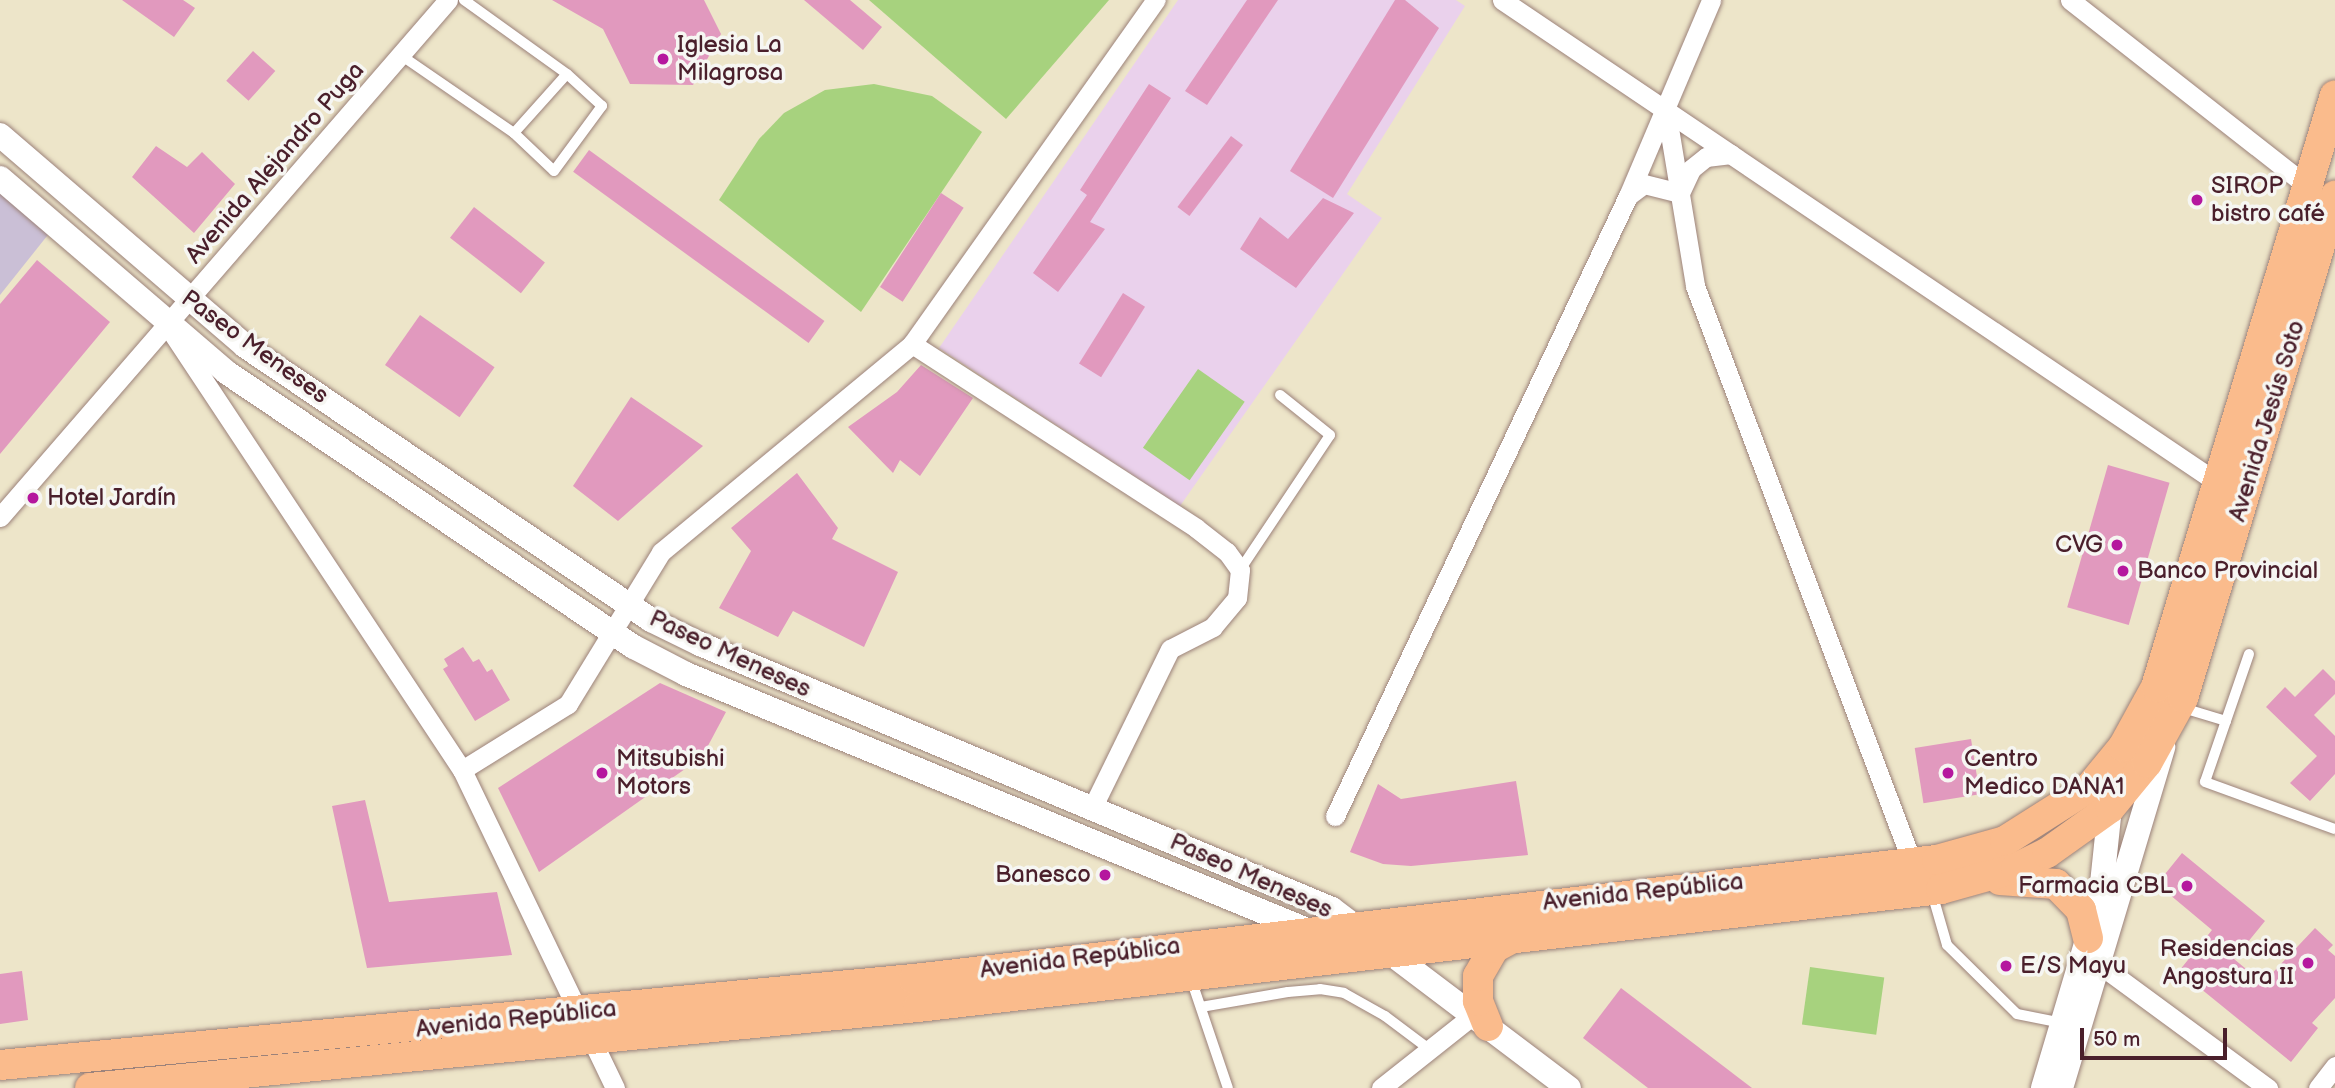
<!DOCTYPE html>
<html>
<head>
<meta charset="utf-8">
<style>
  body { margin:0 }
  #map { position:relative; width:2335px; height:1088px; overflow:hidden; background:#ede5c9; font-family:"Balsamiq Sans",sans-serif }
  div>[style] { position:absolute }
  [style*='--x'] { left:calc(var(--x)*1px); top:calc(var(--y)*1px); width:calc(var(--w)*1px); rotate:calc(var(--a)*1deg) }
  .built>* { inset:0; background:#ead1ec }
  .industrial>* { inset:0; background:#cabfd6 }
  .green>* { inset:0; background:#a7d27e; transform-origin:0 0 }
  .building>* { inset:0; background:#e199be; transform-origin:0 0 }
  .roads { filter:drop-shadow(0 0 2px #9c827a) drop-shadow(0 0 2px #9c827a) }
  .service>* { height:10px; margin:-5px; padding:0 5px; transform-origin:5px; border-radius:5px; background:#fff }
  .minor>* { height:19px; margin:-9.5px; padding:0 9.5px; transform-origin:9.5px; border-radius:9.5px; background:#fff }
  .tertiary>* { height:24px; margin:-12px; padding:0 12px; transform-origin:12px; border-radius:12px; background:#fff }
  .primary>* { height:30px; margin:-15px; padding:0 15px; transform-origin:15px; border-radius:15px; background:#fabb8c }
  .dots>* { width:19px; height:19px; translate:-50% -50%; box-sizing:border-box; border:4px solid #f6f6f2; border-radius:50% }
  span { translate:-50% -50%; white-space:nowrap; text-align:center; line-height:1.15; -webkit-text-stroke:7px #f6f6f2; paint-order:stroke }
  .poi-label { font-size:24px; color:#4a1f2b }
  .left { translate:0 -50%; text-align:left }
  .right { translate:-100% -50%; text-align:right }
  .street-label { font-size:24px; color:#4a1f2b }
  .scale { position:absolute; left:2080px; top:1028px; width:147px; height:32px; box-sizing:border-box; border:4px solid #4a1f2b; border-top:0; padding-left:9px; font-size:21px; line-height:24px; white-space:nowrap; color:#4a1f2b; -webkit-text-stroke:5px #f6f6f2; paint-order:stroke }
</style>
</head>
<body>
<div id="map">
  <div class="built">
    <div style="clip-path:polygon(1178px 0,1456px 0,1465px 6px,1347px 194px,1382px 218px,1180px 506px,939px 348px)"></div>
  </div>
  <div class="industrial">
    <div style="clip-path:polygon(0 186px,51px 231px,0 295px)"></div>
  </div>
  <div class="green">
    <div style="clip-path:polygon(869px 0,1109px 0,1006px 119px)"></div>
    <div style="clip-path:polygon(874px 84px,932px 96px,982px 132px,861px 312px,719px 200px,759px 139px,784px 113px,825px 90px)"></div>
    <div style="left:1198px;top:369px;width:57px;height:96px;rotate:35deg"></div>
    <div style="left:1810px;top:967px;width:75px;height:58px;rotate:8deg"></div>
  </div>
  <div class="building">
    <div style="clip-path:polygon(122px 0,183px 0,195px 8px,174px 37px)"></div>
    <div style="clip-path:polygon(552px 0,704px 0,721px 34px,693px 85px,630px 84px,603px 29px)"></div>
    <div style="clip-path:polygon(804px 0,850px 0,882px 27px,863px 50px)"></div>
    <div style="clip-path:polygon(1247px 0,1278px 0,1207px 105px,1185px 91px)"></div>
    <div style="clip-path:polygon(1395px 0,1405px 0,1439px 28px,1333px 198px,1290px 171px)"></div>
    <div style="left:253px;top:51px;width:30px;height:40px;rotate:42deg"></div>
    <div style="clip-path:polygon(1149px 84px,1171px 98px,1090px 222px,1105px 229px,1058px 292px,1033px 273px,1087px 195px,1080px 190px)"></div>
    <div style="left:1231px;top:136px;width:15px;height:89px;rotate:37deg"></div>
    <div style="clip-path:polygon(156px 146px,187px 167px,202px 152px,235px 184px,194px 233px,132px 177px)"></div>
    <div style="left:589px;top:150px;width:291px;height:27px;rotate:36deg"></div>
    <div style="left:941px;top:193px;width:27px;height:112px;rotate:33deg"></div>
    <div style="clip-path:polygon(1323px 198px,1354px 213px,1296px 288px,1240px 249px,1260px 217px,1288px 239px)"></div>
    <div style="left:474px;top:207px;width:90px;height:39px;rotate:38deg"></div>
    <div style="clip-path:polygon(37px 260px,110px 322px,0 454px,0 304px)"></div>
    <div style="left:1123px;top:293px;width:26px;height:83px;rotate:32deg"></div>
    <div style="left:420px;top:315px;width:91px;height:61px;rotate:35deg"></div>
    <div style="clip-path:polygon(921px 365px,973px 398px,920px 476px,900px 460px,893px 473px,848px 427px,897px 392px)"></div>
    <div style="clip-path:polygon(631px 397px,703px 446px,618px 521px,573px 486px)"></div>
    <div style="left:2108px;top:465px;width:64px;height:148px;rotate:16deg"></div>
    <div style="clip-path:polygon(797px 473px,838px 528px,832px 539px,898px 572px,864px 647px,793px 611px,778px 637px,719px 608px,751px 551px,731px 528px)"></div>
    <div style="clip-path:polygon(463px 647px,473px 662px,479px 659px,487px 672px,492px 669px,510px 700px,475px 721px,443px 669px,448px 666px,444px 659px)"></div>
    <div style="clip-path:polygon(2323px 669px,2335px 681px,2335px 694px,2314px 715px,2335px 736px,2335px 774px,2310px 801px,2290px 783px,2317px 756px,2266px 707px,2285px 687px,2295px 697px)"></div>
    <div style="clip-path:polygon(660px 683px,726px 712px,702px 757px,539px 872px,498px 788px)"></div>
    <div style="left:1971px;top:739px;width:56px;height:57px;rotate:81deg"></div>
    <div style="clip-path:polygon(1516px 781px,1528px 855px,1411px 866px,1383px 864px,1350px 852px,1378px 784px,1401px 799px)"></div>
    <div style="clip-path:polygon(365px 800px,389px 902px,497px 892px,512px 955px,367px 968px,332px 806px)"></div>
    <div style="clip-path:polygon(2182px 853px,2265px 921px,2234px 959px,2263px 983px,2315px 928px,2333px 945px,2328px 950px,2335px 956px,2335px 998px,2312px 1023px,2318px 1028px,2291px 1062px,2179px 971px,2212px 930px,2157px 884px)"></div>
    <div style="clip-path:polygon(22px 971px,28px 1020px,0 1024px,0 974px)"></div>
    <div style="clip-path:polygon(1621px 988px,1752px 1088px,1648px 1088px,1583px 1038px)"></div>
  </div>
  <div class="roads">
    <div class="service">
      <div style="--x:402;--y:56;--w:136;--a:34.5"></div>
      <div style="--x:514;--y:133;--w:55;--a:43.5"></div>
      <div style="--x:554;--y:171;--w:81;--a:-53.6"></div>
      <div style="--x:602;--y:106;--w:47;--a:-137.6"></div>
      <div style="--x:567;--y:74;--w:127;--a:-144.3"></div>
      <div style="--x:514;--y:133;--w:79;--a:-48.1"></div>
      <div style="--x:1240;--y:570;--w:162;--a:-56.3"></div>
      <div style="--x:1330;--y:435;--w:64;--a:-141.3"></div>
      <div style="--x:2249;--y:654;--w:135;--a:109"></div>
      <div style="--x:2205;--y:782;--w:138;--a:19.9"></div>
      <div style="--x:2183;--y:708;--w:45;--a:16.8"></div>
      <div style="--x:1932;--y:893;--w:54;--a:73.9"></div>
      <div style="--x:1947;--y:945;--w:98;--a:44.6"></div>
      <div style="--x:2017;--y:1014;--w:46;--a:11.3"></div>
      <div style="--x:1191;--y:979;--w:115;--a:71.3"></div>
      <div style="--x:1201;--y:1007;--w:88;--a:-9.8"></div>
      <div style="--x:1288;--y:992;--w:32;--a:-5"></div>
      <div style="--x:1320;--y:989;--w:24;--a:9"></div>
      <div style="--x:1344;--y:993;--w:47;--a:29.3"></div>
      <div style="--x:1385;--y:1016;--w:55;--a:36.9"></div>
    </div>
    <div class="minor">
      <div style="--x:1502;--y:0;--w:864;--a:34"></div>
      <div style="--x:2070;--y:0;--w:301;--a:38.1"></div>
      <div style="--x:1666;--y:110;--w:178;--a:80.6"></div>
      <div style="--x:1695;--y:286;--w:616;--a:69.36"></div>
      <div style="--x:1628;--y:196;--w:20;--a:-37"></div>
      <div style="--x:1644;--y:184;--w:37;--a:14"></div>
      <div style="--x:1680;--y:193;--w:26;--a:-65"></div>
      <div style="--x:1691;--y:169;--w:19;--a:-39"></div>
      <div style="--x:1706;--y:157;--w:25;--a:-7"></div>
      <div style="--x:173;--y:334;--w:523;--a:56.46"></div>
      <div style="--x:462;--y:770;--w:353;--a:64.3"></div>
      <div style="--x:912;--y:344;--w:338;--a:32.9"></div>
      <div style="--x:1196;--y:528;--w:39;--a:38"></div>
      <div style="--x:1227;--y:552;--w:22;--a:54"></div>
      <div style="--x:1240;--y:570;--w:28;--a:96"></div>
      <div style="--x:1237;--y:598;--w:38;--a:130"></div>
      <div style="--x:1213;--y:627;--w:48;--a:152.9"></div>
      <div style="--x:1170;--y:649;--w:177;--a:116.1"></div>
      <div style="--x:0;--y:517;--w:684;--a:-49.09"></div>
      <div style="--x:462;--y:770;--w:125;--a:-31.9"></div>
      <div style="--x:568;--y:704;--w:178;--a:-58.5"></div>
      <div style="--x:661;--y:552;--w:326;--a:-39.6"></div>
      <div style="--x:912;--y:344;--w:422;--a:-54.7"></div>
      <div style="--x:1335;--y:816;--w:686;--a:-64.71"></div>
      <div style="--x:1628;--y:196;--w:213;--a:-67"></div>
      <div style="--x:2099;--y:964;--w:210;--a:36.3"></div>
      <div style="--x:1381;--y:1088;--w:117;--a:-38.4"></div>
      <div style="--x:2318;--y:1088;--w:28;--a:-52"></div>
    </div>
    <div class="tertiary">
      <div style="--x:0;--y:135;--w:323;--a:40.7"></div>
      <div style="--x:245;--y:346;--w:490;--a:34"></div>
      <div style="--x:651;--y:620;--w:55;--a:26.1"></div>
      <div style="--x:700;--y:644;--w:685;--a:22.75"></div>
      <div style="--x:1332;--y:909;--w:297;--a:37.1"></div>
      <div style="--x:0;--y:178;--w:298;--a:40.6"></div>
      <div style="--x:226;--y:372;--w:492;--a:34"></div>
      <div style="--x:634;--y:647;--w:59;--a:27.4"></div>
      <div style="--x:686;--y:674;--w:677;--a:22.4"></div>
      <div style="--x:2043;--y:1088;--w:203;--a:-73.4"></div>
      <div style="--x:2101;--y:893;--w:85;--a:-84"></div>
      <div style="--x:2061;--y:1088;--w:356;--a:-73.3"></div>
    </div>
    <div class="primary">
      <div style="--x:2000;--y:880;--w:56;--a:4.1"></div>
      <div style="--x:2056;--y:884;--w:36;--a:46"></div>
      <div style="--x:2081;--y:910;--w:29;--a:76"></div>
      <div style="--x:1488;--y:1026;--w:27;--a:-112"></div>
      <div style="--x:1478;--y:1001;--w:25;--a:-90"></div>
      <div style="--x:1478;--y:976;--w:32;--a:-60"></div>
      <div style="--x:1494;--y:948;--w:26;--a:-28"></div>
      <div style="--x:0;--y:1065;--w:918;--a:-5.38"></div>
      <div style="--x:914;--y:979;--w:1030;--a:-6.64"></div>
      <div style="--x:1937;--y:860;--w:71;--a:-15.6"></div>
      <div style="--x:2005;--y:841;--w:101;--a:-32.4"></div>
      <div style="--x:2090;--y:787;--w:52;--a:-50.5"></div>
      <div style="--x:2123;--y:747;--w:68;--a:-61.2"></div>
      <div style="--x:2156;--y:687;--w:618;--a:-73.18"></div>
      <div style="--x:90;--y:1088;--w:832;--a:-5.59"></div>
      <div style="--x:918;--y:1007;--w:1030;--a:-6.58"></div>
      <div style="--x:1941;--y:889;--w:78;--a:-15.6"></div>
      <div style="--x:2016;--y:868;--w:34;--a:-26"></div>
      <div style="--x:2047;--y:853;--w:77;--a:-35.5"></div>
      <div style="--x:2110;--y:808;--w:58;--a:-50.6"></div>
      <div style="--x:2147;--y:763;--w:74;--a:-61"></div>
      <div style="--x:2183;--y:698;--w:525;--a:-73.15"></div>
    </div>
  </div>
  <div class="dots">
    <div style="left:663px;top:59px;background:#b5179e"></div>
    <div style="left:2197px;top:200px;background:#b5179e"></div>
    <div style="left:33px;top:498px;background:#b5179e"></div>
    <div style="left:2117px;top:545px;background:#b5179e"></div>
    <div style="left:2123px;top:571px;background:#b5179e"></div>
    <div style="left:602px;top:773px;background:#b5179e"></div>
    <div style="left:1948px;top:773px;background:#b5179e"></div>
    <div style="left:1105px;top:875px;background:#b5179e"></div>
    <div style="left:2187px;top:886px;background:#b5179e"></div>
    <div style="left:2308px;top:963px;background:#b5179e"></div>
    <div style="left:2006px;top:966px;background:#b5179e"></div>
  </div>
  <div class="poi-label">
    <span class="left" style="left:677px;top:59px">Iglesia La<br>Milagrosa</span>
    <span class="left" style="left:2211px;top:200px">SIROP<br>bistro café</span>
    <span class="left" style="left:47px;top:498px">Hotel Jardín</span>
    <span class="right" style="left:2103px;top:545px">CVG</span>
    <span class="left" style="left:2137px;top:571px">Banco Provincial</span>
    <span class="left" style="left:616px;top:773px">Mitsubishi<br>Motors</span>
    <span class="left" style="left:1964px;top:773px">Centro<br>Medico DANA1</span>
    <span class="right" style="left:1091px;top:875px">Banesco</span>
    <span class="right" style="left:2173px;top:886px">Farmacia CBL</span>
    <span class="right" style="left:2294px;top:963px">Residencias<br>Angostura II</span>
    <span class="left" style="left:2020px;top:966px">E/S Mayu</span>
  </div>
  <div class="street-label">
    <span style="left:275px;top:163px;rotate:-49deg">Avenida Alejandro Puga</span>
    <span style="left:255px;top:347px;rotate:36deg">Paseo Meneses</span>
    <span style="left:2267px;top:421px;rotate:-73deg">Avenida Jesús Soto</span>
    <span style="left:730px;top:654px;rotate:25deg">Paseo Meneses</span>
    <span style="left:1251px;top:876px;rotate:24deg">Paseo Meneses</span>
    <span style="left:1643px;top:892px;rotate:-6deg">Avenida República</span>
    <span style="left:1080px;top:958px;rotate:-7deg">Avenida República</span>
    <span style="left:516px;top:1019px;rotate:-6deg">Avenida República</span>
  </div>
  <div class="scale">50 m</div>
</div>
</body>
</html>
